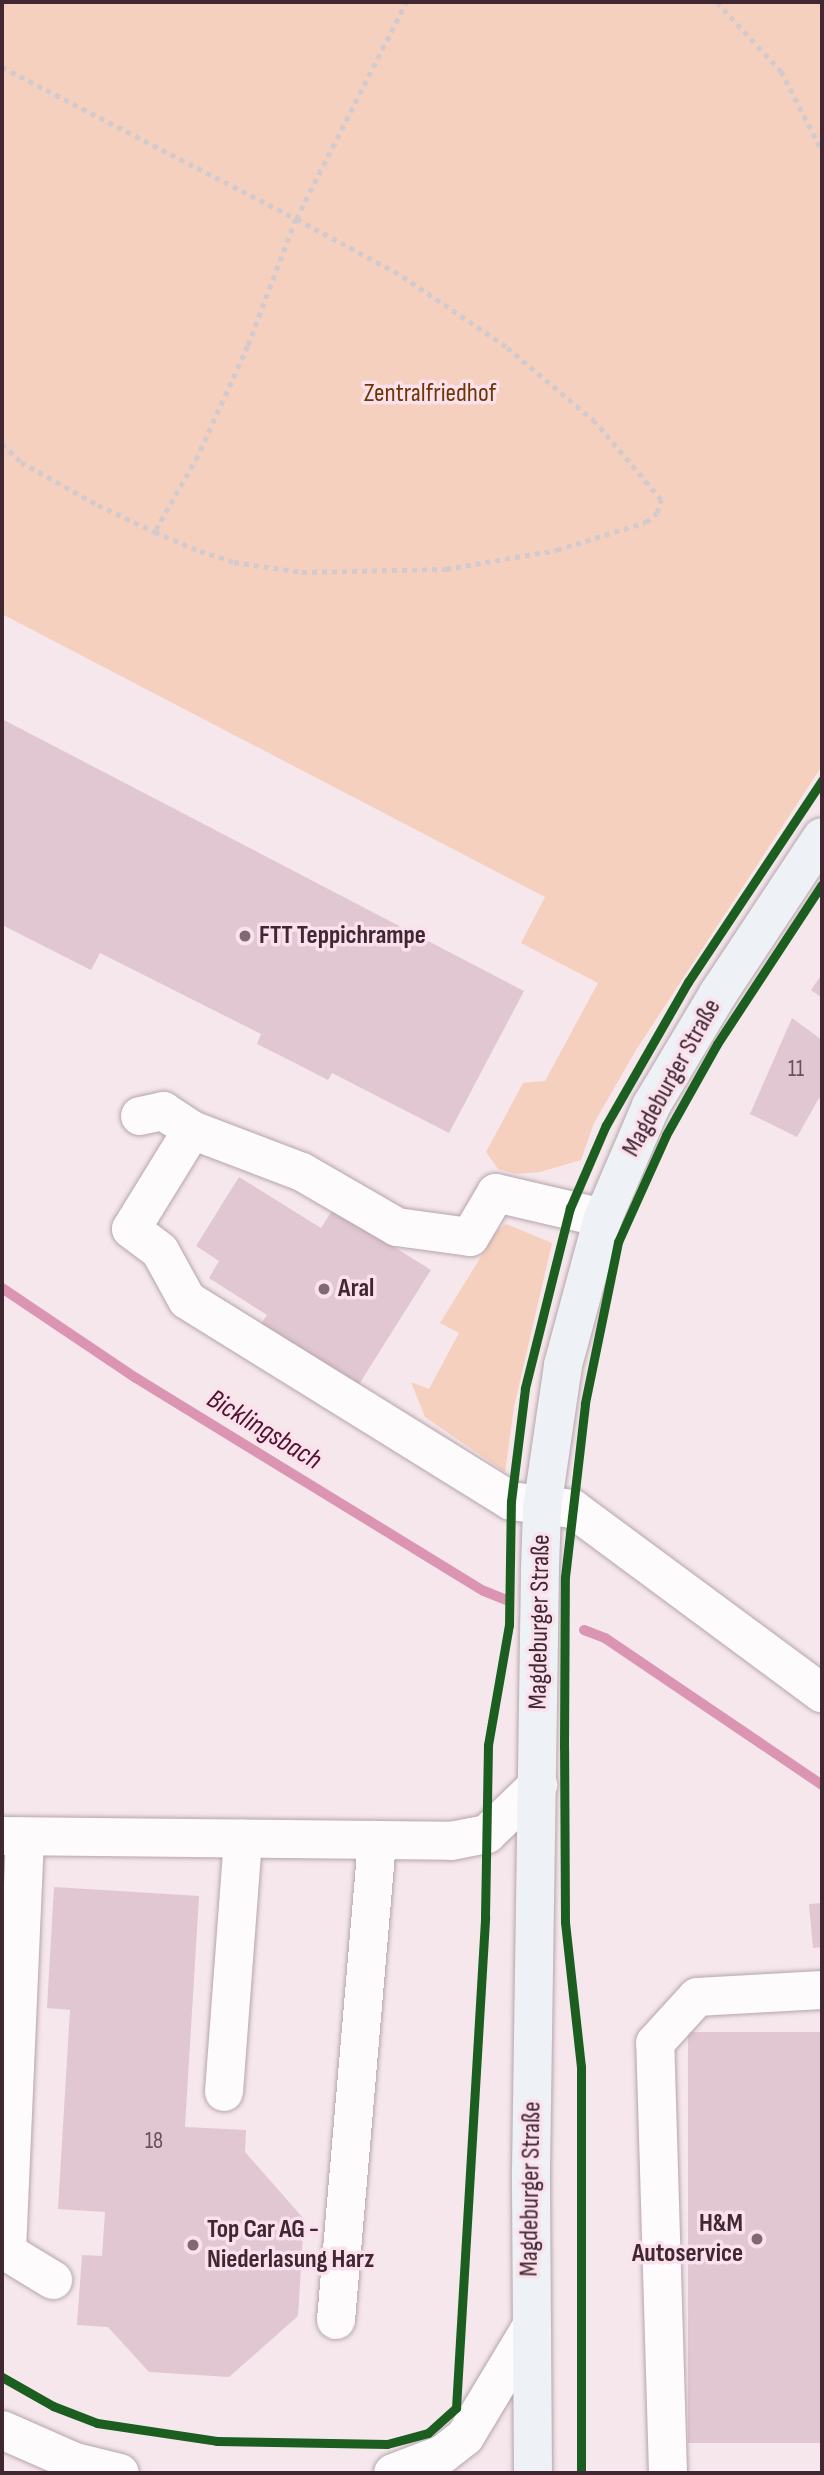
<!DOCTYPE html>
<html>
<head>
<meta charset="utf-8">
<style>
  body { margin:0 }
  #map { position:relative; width:824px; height:2475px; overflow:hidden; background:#f5e7ec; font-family:"Sofia Sans Condensed",sans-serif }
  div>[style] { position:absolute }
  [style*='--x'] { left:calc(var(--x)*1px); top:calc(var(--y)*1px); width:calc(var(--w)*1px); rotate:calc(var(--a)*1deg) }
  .green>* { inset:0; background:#f6d0be }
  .stream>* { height:10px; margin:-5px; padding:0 5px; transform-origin:5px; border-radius:5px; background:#dc94b3 }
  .building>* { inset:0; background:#e0c7d1; transform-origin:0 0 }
  .path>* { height:4.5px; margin-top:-2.25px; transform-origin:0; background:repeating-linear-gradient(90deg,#d2cacd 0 5px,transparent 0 10px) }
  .roads { filter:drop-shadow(0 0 2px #b6a5ac) drop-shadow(0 0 2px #b6a5ac) }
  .minor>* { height:38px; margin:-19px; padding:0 19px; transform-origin:19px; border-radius:19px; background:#fefbfc }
  .major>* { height:38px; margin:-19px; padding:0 19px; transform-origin:19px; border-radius:19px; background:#eef1f5 }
  .cycleway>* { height:9px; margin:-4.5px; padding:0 4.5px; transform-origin:4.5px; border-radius:4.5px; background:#1b5e20 }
  .dots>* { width:19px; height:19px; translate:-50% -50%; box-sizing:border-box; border:4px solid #fbe1eb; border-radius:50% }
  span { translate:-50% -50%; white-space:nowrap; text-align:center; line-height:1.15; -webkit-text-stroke:7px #fbe1eb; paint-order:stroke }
  .number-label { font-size:23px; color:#684f59 }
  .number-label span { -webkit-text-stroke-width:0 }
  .park-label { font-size:26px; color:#6e3604 }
  .poi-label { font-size:26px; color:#402731; font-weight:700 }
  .left { translate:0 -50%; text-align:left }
  .right { translate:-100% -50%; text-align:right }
  .street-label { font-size:26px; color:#402731 }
  .water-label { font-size:28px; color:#501131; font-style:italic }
  .frame { position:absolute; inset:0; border:4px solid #402731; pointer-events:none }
</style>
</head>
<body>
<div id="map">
  <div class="green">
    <div style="clip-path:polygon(2px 2px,822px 2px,822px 766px,636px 1050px,594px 1123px,581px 1160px,540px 1172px,517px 1174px,498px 1169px,486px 1152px,523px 1083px,545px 1081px,598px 983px,521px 943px,545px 897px,2px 614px)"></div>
    <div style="clip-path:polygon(506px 1224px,552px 1243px,514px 1407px,505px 1472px,425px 1417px,411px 1382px,429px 1389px,459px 1333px,440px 1323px,497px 1231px)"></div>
  </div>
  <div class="stream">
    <div style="--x:2;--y:1288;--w:161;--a:33.9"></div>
    <div style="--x:136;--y:1378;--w:408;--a:31.5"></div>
    <div style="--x:484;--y:1591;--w:27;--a:22"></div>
    <div style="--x:584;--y:1630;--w:22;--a:21"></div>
    <div style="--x:605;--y:1638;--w:262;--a:34.1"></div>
  </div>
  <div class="building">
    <div style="clip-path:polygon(2px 719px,524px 991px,449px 1133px,332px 1073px,328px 1080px,293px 1062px,257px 1044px,261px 1034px,100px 953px,91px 970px,2px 925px)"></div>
    <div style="clip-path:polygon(822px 974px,822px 998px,811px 990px)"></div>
    <div style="clip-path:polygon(792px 1018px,822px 1040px,822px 1100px,819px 1098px,797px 1137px,750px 1114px)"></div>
    <div style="clip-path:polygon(239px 1177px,321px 1228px,333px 1209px,431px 1270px,356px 1389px,258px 1328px,267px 1315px,209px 1278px,219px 1261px,196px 1246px)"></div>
    <div style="clip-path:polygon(54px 1887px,199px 1896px,185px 2127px,246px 2130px,245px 2152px,304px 2219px,298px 2316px,229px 2377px,149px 2372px,108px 2327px,77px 2325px,82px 2255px,102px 2256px,105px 2212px,58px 2209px,70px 2010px,47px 2008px)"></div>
    <div style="clip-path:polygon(822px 1903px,822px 1947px,813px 1948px,809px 1904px)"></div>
    <div style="left:822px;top:2032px;width:411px;height:134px;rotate:90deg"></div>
  </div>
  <div class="path">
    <div style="--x:717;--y:2;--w:94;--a:47.2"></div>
    <div style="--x:781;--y:71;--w:89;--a:62.6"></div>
    <div style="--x:2;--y:67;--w:331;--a:27.3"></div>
    <div style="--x:296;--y:219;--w:243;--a:-63.1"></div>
    <div style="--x:2;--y:444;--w:26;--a:43"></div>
    <div style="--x:21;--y:462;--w:88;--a:29.2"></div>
    <div style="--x:98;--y:505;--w:63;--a:25.3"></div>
    <div style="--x:155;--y:532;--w:49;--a:22.9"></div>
    <div style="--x:200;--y:551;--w:36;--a:18"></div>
    <div style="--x:234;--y:562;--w:69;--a:8.4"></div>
    <div style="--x:302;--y:572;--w:144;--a:-1.2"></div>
    <div style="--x:446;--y:569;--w:113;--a:-9.7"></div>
    <div style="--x:557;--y:550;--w:93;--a:-17.5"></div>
    <div style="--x:646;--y:522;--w:14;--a:-39"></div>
    <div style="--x:657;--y:513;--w:14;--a:-73"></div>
    <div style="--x:661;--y:500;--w:102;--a:-130.2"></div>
    <div style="--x:595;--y:422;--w:116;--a:-139.9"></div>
    <div style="--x:506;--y:347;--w:130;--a:-145.9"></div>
    <div style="--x:398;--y:274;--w:116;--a:-151.7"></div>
    <div style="--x:296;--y:219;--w:136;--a:110.7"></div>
    <div style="--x:248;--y:346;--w:121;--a:114.4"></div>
    <div style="--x:198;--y:456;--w:87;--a:119.5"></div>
  </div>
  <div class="roads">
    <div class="minor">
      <div style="--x:140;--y:1116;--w:24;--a:-12"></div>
      <div style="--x:163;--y:1111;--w:35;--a:33"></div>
      <div style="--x:603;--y:1218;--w:110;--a:-166.8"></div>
      <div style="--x:496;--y:1193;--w:51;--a:120.6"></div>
      <div style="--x:470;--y:1237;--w:74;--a:-172.2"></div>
      <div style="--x:397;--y:1227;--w:110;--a:-149.9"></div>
      <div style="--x:302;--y:1172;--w:118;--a:-159.1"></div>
      <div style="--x:192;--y:1130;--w:116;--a:121.6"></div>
      <div style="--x:131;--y:1229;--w:36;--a:37"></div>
      <div style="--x:160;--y:1251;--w:56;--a:61.1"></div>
      <div style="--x:187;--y:1300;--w:381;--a:31.8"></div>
      <div style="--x:511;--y:1501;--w:63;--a:7.4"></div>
      <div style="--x:573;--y:1509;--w:310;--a:36.5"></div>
      <div style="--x:2;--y:1836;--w:449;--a:0.6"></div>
      <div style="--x:451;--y:1841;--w:37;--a:-11"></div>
      <div style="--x:487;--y:1834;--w:71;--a:-43.9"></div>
      <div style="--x:25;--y:1838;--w:414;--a:92.5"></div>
      <div style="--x:7;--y:2252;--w:54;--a:31.3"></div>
      <div style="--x:224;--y:2092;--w:254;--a:-85.7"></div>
      <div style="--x:336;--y:2320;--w:482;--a:-85.1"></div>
      <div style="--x:2;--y:2430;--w:80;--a:23.7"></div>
      <div style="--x:75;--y:2462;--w:46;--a:13.7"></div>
      <div style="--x:393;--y:2473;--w:53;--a:-20.8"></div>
      <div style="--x:443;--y:2454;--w:28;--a:-38"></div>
      <div style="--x:465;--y:2437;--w:126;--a:-59"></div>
      <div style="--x:668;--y:2473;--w:430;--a:-91.7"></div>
      <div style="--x:655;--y:2043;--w:62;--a:-47.6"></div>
      <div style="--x:697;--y:1997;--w:125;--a:-3.2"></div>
    </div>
    <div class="major">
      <div style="--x:533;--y:2473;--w:303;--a:-90.4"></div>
      <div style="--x:531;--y:2170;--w:601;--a:-89.14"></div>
      <div style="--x:540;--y:1569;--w:61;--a:-88.1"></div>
      <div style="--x:542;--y:1508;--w:145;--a:-81.6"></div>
      <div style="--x:563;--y:1365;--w:152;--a:-74.8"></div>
      <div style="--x:603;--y:1218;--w:122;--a:-66.8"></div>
      <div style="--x:651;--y:1106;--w:131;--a:-59.1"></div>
      <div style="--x:718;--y:994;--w:188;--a:-56.5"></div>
    </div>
  </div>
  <div class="cycleway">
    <div style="--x:2;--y:2377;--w:59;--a:29.6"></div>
    <div style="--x:53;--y:2406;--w:47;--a:21.1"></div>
    <div style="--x:97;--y:2423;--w:121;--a:8.5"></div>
    <div style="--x:217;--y:2441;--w:170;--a:1"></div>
    <div style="--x:387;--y:2444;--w:42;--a:-15"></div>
    <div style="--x:428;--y:2433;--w:38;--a:-42"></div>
    <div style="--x:456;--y:2408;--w:492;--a:-86.6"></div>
    <div style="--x:485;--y:1917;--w:172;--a:-89"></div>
    <div style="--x:488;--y:1745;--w:122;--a:-80.1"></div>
    <div style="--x:509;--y:1625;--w:124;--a:-89.1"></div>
    <div style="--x:511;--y:1501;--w:114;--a:-82.9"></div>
    <div style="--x:525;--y:1388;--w:186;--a:-76"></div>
    <div style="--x:570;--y:1208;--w:90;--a:-66.6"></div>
    <div style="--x:606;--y:1125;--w:165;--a:-60.2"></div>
    <div style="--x:688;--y:982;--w:242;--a:-56.4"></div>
    <div style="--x:581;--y:2473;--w:406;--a:-90"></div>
    <div style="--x:581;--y:2067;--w:146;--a:-96.3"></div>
    <div style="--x:565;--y:1922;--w:175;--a:-90.3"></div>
    <div style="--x:564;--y:1747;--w:170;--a:-89.7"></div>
    <div style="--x:565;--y:1577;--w:175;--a:-83.4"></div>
    <div style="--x:585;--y:1403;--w:164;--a:-78.4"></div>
    <div style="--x:618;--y:1242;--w:117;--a:-65.8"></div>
    <div style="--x:666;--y:1135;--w:104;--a:-60.7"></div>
    <div style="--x:717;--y:1044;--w:191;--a:-56.7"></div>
  </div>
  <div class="dots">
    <div style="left:245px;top:936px;background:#7f6a72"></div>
    <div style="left:324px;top:1289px;background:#7f6a72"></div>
    <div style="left:757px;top:2239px;background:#7f6a72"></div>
    <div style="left:193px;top:2245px;background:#7f6a72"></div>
  </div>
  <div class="number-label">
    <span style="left:796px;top:1069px">11</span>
    <span style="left:154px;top:2141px">18</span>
  </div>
  <div class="park-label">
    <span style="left:430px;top:394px">Zentralfriedhof</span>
  </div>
  <div class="poi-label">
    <span class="left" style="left:259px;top:936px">FTT Teppichrampe</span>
    <span class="left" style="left:338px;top:1289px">Aral</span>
    <span class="right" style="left:743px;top:2239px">H&amp;M<br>Autoservice</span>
    <span class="left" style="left:207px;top:2245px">Top Car AG -<br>Niederlasung Harz</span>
  </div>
  <div class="street-label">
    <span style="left:672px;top:1078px;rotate:-61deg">Magdeburger Straße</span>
    <span style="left:540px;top:1622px;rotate:-89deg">Magdeburger Straße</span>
    <span style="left:531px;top:2189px;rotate:-89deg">Magdeburger Straße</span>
  </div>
  <div class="water-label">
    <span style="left:264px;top:1430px;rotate:31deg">Bicklingsbach</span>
  </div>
  <div class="frame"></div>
</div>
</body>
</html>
